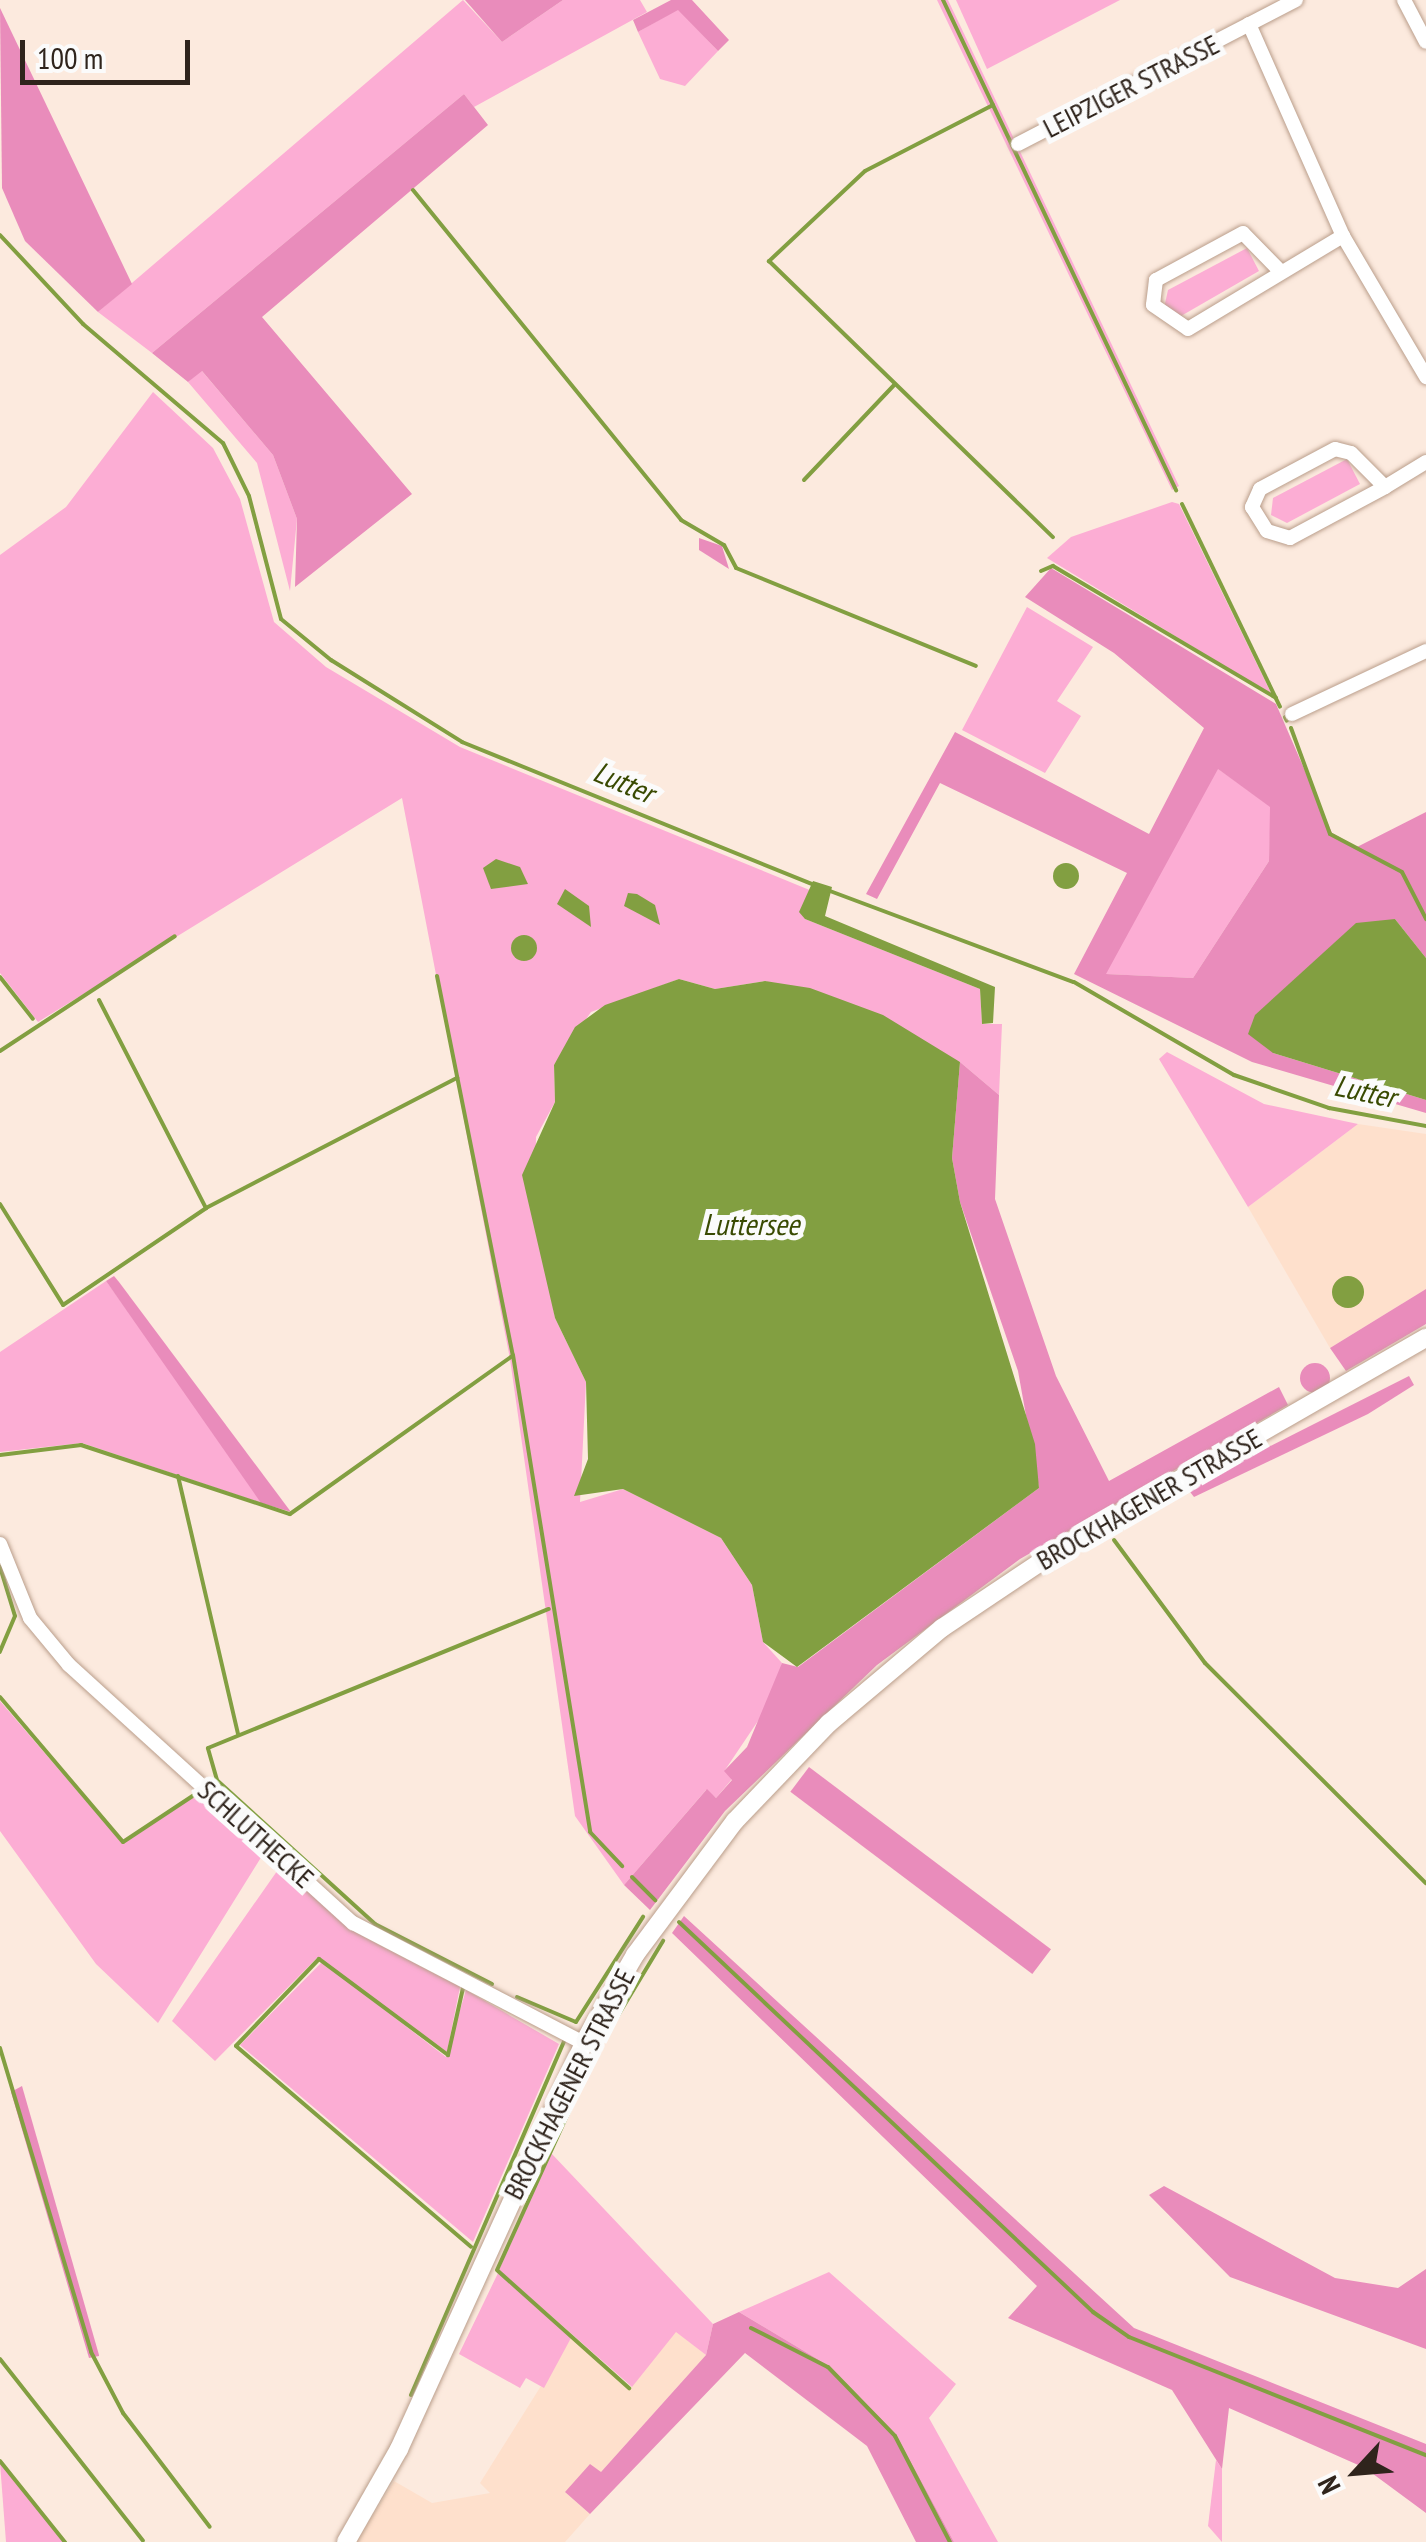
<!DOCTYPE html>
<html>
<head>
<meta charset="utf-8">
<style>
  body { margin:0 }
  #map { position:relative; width:1426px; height:2542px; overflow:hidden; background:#fceade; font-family:"PT Sans Narrow",sans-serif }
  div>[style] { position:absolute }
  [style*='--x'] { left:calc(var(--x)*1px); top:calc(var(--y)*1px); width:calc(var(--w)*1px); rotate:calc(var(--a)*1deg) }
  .built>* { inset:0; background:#fee0cc }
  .green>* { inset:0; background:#fcadd4 }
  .forest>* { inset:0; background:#e98cbb; transform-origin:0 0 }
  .round { border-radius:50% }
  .water>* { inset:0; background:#829f41 }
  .stream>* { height:4px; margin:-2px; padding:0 2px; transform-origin:2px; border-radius:2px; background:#829f41 }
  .roads { filter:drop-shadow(0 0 2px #ba9e8b) drop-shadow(0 0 2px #ba9e8b) }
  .minor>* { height:14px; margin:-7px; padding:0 7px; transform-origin:7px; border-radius:7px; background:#fff }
  .major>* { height:18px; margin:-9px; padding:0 9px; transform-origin:9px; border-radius:9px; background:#fff }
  span { translate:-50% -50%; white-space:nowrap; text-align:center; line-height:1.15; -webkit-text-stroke:10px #fbfbfb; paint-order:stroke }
  .street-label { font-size:28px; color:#2f241c }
  .water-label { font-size:30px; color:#394a02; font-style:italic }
  .north { position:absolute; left:1306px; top:2422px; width:100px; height:100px; -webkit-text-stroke:8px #fbfbfb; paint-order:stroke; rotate:244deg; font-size:28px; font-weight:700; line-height:40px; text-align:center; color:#2f241c }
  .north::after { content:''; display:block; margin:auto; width:35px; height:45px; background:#2f241c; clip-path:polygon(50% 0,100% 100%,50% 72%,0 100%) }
  .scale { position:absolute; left:20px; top:40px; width:170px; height:45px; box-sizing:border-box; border:5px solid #2f241c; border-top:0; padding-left:12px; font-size:30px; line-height:35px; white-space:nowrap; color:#2f241c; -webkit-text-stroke:8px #fbfbfb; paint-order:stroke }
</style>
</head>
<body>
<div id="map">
  <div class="built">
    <div style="clip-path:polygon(1358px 1124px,1426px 1134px,1426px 1289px,1330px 1348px,1248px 1207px)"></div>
    <div style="clip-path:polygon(676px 2331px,706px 2355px,601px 2472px,565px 2492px,590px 2514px,565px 2542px,356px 2542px,394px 2481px,432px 2503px,490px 2493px,480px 2483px,571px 2338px,629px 2390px)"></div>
  </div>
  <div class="green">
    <div style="clip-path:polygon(463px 0,502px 42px,563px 0,640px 0,647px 12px,474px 107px,464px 94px,152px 353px,98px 312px)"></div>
    <div style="clip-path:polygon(937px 0,948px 0,1179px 486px,1172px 490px)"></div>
    <div style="clip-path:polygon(956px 0,1120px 0,987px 69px)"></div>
    <div style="clip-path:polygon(678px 9px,718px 51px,685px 86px,660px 79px,638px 32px)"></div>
    <div style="clip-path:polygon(1247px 248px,1259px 271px,1181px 316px,1164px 308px,1168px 290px)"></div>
    <div style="clip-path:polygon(201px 370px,273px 455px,297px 519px,290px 591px,257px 463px,188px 382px)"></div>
    <div style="clip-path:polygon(153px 392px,213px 448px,240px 499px,274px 622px,326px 667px,460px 747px,812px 891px,805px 919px,980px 989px,982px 1024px,1002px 1024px,999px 1095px,960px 1062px,765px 981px,715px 989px,679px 979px,591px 1012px,554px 1065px,555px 1102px,536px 1137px,535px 1208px,555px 1318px,586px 1382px,580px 1502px,623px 1489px,721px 1538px,752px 1585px,763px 1642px,782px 1663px,774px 1697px,725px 1770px,732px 1779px,716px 1798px,706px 1790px,624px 1885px,575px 1816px,510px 1359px,402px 798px,38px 1022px,0 973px,0 555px,66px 507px)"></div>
    <div style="clip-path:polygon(1347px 459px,1360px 484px,1287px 523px,1271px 515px,1273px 498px)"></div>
    <div style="clip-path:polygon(1172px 502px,1179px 504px,1272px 695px,1047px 558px,1071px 537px)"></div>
    <div style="clip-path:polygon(1027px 607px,1093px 647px,1057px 701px,1081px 716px,1045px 773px,962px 730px)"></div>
    <div style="clip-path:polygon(1217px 768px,1271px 807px,1269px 861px,1193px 978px,1105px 974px)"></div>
    <div style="clip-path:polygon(1167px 1052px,1264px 1104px,1358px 1124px,1248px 1207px,1159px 1059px)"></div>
    <div style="clip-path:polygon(106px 1281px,265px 1500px,261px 1503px,82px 1443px,0 1452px,0 1352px)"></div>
    <div style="clip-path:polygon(0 1701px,123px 1844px,201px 1792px,265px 1851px,158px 2023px,96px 1964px,0 1831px)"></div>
    <div style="clip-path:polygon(282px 1864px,364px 1937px,460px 1987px,447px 2052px,318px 1957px,215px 2061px,172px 2021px)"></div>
    <div style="clip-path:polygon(322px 1962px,446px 2057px,466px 1990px,559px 2044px,473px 2242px,240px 2045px)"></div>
    <div style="clip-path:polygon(551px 2153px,713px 2324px,706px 2355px,676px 2332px,632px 2387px,499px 2270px)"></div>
    <div style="clip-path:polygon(829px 2272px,956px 2384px,929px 2418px,998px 2542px,954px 2542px,896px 2434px,829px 2366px,739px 2312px)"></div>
    <div style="clip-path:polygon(498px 2273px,571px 2338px,544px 2388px,526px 2378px,520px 2388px,459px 2354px)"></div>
    <div style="clip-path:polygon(1216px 2460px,1222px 2469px,1222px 2542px,1208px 2526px)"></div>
    <div style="clip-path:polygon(0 2463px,63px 2542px,6px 2542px)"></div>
  </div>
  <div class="forest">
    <div style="clip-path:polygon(465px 0,563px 0,502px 42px)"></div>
    <div style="clip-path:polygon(671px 0,692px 0,729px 40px,718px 51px,678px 10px,638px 32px,633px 20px)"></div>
    <div style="clip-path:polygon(0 8px,132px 284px,98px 312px,25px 241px,2px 188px)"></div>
    <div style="clip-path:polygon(464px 94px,488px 125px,262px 317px,412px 494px,295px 587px,297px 519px,273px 455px,202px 371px,188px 382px,152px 353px)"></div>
    <div style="clip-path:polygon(699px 538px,722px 546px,729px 569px,699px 550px)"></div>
    <div style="clip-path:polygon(evenodd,1051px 568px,1276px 704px,1332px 833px,1357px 847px,1426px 812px,1426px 958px,1395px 919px,1273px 1053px,1426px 1100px,1426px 1113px,1252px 1062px,1074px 974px,1127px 873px,940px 783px,877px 899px,866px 894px,955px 732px,1149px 834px,1204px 728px,1114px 653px,1025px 597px,1051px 568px,1218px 769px,1270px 807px,1269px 861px,1193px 978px,1106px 974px,1218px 769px)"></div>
    <div style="clip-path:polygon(960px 1062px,999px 1095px,995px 1199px,1056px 1376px,1109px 1481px,1279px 1387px,1288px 1405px,1020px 1559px,877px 1665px,725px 1811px,650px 1910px,624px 1885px,707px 1789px,716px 1798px,732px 1780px,724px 1771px,747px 1747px,782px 1663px,798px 1667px,1039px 1488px,1018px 1371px,960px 1202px,952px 1158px)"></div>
    <div style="clip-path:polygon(114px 1276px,119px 1282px,291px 1512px,261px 1503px,106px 1281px)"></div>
    <div style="clip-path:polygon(1426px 1289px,1426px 1324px,1346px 1371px,1330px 1348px)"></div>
    <div class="round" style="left:1300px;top:1363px;width:30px;height:30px"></div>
    <div style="clip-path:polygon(1409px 1376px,1414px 1385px,1368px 1414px,1194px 1497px,1187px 1488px)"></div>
    <div style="left:809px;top:1767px;width:303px;height:31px;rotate:37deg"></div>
    <div style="clip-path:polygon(684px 1916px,1134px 2328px,1426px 2444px,1426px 2513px,1365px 2468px,1229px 2408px,1222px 2469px,1172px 2390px,1008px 2318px,1037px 2286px,672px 1933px)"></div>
    <div style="clip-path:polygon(22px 2086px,99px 2355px,99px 2356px,89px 2358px,11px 2092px)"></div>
    <div style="clip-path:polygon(1164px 2186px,1335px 2278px,1398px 2288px,1426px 2269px,1426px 2349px,1230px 2277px,1149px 2195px)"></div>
    <div style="clip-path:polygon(739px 2312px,829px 2366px,896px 2434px,954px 2542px,916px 2542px,867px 2446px,745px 2353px,590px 2514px,565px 2492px,590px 2464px,601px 2472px,706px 2355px,713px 2324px)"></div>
  </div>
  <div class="water">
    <div style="clip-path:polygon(496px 859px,520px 867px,528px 884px,491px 889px,483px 868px)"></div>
    <div class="round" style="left:1053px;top:863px;width:26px;height:26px"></div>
    <div style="clip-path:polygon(813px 881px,832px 887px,825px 916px,995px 987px,993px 1023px,982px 1024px,980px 989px,805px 919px,799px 912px)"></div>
    <div style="clip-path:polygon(565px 889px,589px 906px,591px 927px,557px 904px)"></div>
    <div style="clip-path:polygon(637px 894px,655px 905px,660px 925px,624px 906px,628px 893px)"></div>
    <div style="clip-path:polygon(1395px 919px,1426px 958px,1426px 1100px,1273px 1053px,1248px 1034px,1255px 1015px,1356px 923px)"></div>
    <div class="round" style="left:511px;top:935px;width:26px;height:26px"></div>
    <div style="clip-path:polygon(679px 979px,715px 989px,765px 981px,810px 988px,883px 1015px,960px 1062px,952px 1158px,960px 1202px,1035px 1444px,1039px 1488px,797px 1667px,763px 1642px,752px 1585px,721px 1538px,623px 1489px,574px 1496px,588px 1459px,586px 1382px,555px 1318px,522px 1175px,555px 1102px,554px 1065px,575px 1027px,605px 1005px)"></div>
    <div class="round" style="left:1332px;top:1276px;width:32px;height:32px"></div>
  </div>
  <div class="stream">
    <div style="--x:943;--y:0;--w:543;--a:64.57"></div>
    <div style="--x:993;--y:105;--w:144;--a:152.7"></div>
    <div style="--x:865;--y:171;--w:132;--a:136.8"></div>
    <div style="--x:769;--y:261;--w:396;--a:44.2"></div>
    <div style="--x:413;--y:190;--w:425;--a:50.9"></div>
    <div style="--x:681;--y:520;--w:50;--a:30.2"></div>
    <div style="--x:724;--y:545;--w:26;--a:62"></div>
    <div style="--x:736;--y:568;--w:259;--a:22.2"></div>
    <div style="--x:0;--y:235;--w:122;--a:47"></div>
    <div style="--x:83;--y:324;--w:184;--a:40.4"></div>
    <div style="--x:223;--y:443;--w:59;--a:63.9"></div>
    <div style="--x:249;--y:496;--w:127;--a:75.4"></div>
    <div style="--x:281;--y:619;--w:65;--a:39.4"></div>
    <div style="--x:331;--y:660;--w:155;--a:32"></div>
    <div style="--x:462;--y:742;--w:382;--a:22.1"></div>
    <div style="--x:804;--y:480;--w:132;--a:-46.5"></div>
    <div style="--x:1182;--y:504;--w:225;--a:64.2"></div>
    <div style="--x:1041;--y:571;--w:13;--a:-23"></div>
    <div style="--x:1053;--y:566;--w:259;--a:30.6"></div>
    <div style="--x:1285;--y:717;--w:4;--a:63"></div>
    <div style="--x:1291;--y:728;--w:113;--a:69.8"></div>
    <div style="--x:1330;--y:834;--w:81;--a:27.8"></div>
    <div style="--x:1402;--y:872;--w:53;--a:62.9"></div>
    <div style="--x:830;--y:891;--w:260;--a:20.5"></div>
    <div style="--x:1074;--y:982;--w:185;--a:30.2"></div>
    <div style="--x:1234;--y:1075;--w:101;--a:19.2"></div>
    <div style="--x:1329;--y:1108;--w:99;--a:10.5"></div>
    <div style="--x:437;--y:976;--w:387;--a:78.7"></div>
    <div style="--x:513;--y:1355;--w:483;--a:80.8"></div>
    <div style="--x:590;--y:1832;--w:47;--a:46.7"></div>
    <div style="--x:0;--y:977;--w:53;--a:51.8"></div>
    <div style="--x:99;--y:1000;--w:234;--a:62.8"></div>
    <div style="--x:0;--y:1051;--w:209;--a:-33.3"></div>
    <div style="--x:0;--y:1204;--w:119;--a:58"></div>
    <div style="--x:63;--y:1305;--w:173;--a:-34.1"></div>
    <div style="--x:206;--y:1208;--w:283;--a:-27.4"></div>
    <div style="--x:0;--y:1455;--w:82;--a:-7"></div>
    <div style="--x:81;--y:1445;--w:220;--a:18.3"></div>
    <div style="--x:290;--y:1514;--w:272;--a:-35.4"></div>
    <div style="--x:178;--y:1476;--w:265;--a:76.9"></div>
    <div style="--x:1114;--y:1540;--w:153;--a:53.5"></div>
    <div style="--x:1205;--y:1663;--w:312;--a:44.9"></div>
    <div style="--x:0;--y:1567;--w:51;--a:73"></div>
    <div style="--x:15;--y:1616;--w:39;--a:113"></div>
    <div style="--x:0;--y:1697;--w:190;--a:49.7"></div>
    <div style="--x:123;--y:1842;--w:92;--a:-33.5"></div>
    <div style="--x:632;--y:1877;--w:33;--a:45"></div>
    <div style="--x:679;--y:1922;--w:569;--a:43.29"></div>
    <div style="--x:1093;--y:2312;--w:44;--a:34.8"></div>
    <div style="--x:1129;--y:2337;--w:320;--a:21.7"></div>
    <div style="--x:492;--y:1984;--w:131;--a:-152.9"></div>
    <div style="--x:375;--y:1924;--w:214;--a:-137.7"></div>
    <div style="--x:217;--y:1780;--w:33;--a:-106"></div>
    <div style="--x:208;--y:1748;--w:368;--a:-22.2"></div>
    <div style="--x:463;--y:1988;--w:69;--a:102.6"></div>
    <div style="--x:448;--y:2055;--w:161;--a:-143.3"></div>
    <div style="--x:319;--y:1959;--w:120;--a:133.7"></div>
    <div style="--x:236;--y:2046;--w:309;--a:40.5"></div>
    <div style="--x:517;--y:1997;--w:64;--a:23"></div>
    <div style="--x:576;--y:2022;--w:125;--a:-57.5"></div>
    <div style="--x:0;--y:2048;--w:317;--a:73.3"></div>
    <div style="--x:91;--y:2352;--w:69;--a:62.3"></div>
    <div style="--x:123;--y:2413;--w:143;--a:52.7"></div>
    <div style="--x:497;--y:2270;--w:239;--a:-65.6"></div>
    <div style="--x:596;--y:2052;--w:130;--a:-58.9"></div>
    <div style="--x:498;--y:2271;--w:176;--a:41.8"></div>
    <div style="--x:751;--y:2328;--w:86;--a:26.9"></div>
    <div style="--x:828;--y:2367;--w:96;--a:45.8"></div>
    <div style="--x:895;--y:2436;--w:119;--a:62.6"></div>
    <div style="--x:0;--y:2359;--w:231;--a:51.8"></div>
    <div style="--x:411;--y:2395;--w:386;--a:-66.6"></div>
    <div style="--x:0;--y:2461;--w:104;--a:51.3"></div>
  </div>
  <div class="roads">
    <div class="minor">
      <div style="--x:1404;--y:0;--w:47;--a:62.4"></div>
      <div style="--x:1249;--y:24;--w:232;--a:66.1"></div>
      <div style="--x:1343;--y:236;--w:164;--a:59.5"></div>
      <div style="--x:1018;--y:144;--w:313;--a:-27.4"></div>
      <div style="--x:1281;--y:272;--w:54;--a:-134.3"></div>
      <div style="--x:1243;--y:233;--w:99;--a:151.6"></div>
      <div style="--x:1156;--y:280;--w:25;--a:97"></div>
      <div style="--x:1153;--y:305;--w:42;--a:34.4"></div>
      <div style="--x:1188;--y:329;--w:181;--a:-31"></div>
      <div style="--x:1385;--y:487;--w:48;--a:-135"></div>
      <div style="--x:1351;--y:453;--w:16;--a:-166"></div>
      <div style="--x:1335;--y:449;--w:85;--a:151.9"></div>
      <div style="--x:1260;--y:489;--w:20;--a:114"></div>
      <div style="--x:1252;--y:507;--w:28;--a:58"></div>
      <div style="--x:1267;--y:531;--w:24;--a:17"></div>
      <div style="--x:1290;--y:538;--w:108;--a:-28.2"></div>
      <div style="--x:1385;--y:487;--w:48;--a:-31.4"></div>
      <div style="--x:1292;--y:714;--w:148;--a:-25.2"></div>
      <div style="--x:0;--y:1544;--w:80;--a:67.9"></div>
      <div style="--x:30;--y:1618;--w:61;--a:50.3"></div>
      <div style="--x:69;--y:1665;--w:384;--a:42.3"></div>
      <div style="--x:353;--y:1923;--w:260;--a:27.5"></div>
    </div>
    <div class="major">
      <div style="--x:346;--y:2542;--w:107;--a:-60.3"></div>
      <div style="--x:399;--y:2449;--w:446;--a:-65.5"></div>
      <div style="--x:584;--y:2043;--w:102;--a:-59.9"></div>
      <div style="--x:635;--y:1955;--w:167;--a:-53.3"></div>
      <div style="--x:735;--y:1821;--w:136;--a:-46.2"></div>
      <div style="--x:829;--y:1723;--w:148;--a:-40.1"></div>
      <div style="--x:942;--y:1628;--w:153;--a:-33.8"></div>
      <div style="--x:1069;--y:1543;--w:412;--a:-29.9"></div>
    </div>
  </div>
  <div class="street-label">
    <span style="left:1131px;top:86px;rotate:-27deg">LEIPZIGER STRASSE</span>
    <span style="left:1149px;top:1499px;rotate:-30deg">BROCKHAGENER STRASSE</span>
    <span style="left:256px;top:1834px;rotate:42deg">SCHLUTHECKE</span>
    <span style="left:569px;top:2084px;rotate:-63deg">BROCKHAGENER STRASSE</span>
  </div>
  <div class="water-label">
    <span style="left:624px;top:782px;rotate:23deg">Lutter</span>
    <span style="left:1365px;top:1091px;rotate:12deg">Lutter</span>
    <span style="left:751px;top:1224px">Luttersee</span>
  </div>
  <div class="north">N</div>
  <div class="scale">100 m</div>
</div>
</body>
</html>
